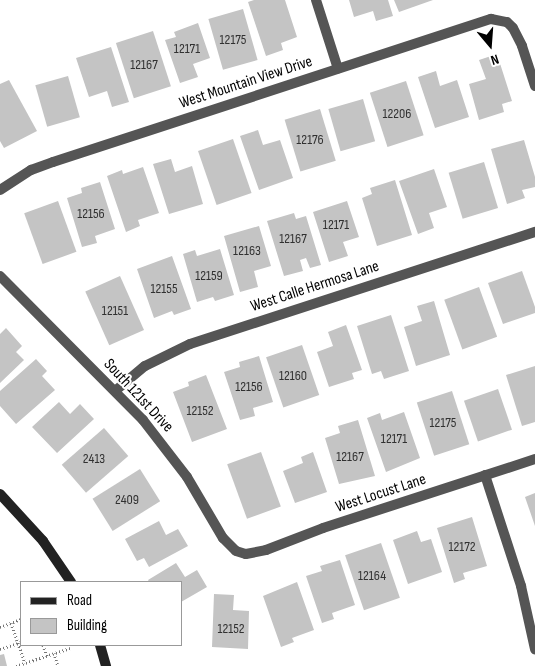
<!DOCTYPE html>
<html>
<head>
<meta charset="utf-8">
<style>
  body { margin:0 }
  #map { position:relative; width:535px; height:666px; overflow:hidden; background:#fff; font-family:"Sofia Sans Condensed",sans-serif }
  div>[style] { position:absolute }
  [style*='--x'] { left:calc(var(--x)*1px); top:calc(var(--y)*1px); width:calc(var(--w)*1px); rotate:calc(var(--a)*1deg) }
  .building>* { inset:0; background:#c4c4c4; transform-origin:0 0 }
  .path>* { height:3px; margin-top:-1.5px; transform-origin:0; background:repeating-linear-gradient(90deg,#777 0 1px,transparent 0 3.5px) }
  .street>* { height:10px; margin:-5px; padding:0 5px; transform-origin:5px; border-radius:5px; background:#555 }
  .secondary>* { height:10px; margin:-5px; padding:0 5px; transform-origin:5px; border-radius:5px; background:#222 }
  span { translate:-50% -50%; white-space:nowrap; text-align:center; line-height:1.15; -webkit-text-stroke:4px #fff; paint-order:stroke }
  .number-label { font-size:14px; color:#313131 }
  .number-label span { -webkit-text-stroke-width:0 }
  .street-label { font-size:16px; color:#000 }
  .legend { position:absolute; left:20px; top:581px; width:162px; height:65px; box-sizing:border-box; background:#fff; border:1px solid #999; margin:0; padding:6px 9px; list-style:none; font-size:15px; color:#000 }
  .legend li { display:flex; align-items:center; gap:10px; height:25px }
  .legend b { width:25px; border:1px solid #999 }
  .north { position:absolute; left:465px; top:20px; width:50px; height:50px; -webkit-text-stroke:4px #fff; paint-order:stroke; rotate:162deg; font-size:14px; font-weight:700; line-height:20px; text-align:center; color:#000 }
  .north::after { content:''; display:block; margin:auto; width:18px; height:22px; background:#000; clip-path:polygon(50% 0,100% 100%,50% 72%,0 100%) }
</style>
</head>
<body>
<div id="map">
  <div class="building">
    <div style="clip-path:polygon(254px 0,285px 0,297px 37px,281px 43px,283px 50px,266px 56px,248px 2px)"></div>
    <div style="clip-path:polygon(349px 0,388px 0,393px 16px,376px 21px,373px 11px,354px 17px)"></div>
    <div style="clip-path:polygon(394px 0,433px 0,399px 12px)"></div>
    <div style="left:243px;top:9px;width:53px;height:36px;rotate:74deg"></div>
    <div style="clip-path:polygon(198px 23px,210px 58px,193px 64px,198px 77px,180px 83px,165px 40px,176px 37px,174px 32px)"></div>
    <div style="left:153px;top:31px;width:58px;height:39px;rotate:72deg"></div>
    <div style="clip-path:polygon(111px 47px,129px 102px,112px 107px,107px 91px,89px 97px,76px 58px)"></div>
    <div style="clip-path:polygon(497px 54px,512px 101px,502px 104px,504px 112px,479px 120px,469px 84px,486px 79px,479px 60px)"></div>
    <div style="clip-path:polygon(436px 71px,440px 86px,457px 80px,469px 117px,435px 128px,418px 77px)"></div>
    <div style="left:68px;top:76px;width:43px;height:34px;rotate:74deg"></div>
    <div style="clip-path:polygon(9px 80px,37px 131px,4px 148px,0 141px,0 84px)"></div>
    <div style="left:406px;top:81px;width:57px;height:38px;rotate:72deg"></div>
    <div style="left:363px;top:99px;width:44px;height:36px;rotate:74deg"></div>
    <div style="left:320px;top:109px;width:54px;height:37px;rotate:73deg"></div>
    <div style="clip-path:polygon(258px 130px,263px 145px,280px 140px,293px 178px,259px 190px,240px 136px)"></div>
    <div style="left:233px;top:139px;width:57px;height:37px;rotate:71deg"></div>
    <div style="clip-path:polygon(524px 140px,535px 177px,535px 187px,522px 190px,525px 198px,507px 204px,491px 149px)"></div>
    <div style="clip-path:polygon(171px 159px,175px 172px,192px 166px,203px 204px,169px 214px,153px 164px)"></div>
    <div style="left:484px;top:162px;width:48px;height:37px;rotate:73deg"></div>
    <div style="clip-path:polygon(143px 167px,159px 213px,138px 220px,140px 226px,126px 232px,107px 176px,122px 170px,123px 174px)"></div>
    <div style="clip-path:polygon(434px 169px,447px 207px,429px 213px,434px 228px,418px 234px,399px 181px)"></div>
    <div style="clip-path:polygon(395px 180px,412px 235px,377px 246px,362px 198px,372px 194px,370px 188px)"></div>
    <div style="clip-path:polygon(100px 182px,115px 229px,95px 236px,97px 243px,82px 247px,67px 198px,82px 193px,81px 188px)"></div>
    <div style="left:58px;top:201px;width:54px;height:36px;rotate:70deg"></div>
    <div style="clip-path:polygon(347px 201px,359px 237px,343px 242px,348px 256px,329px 262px,313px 212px)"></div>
    <div style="clip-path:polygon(294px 213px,296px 219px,306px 216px,321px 265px,310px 268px,306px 258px,300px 260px,303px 271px,284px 276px,267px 221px)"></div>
    <div style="clip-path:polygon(259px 226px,271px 266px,254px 271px,258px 287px,240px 292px,224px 236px)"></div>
    <div style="clip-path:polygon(220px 249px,234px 295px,215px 301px,213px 297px,197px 302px,183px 254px,195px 250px,197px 256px)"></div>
    <div style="clip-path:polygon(172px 256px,191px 309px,174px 315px,172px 311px,154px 318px,137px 269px)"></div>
    <div style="clip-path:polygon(522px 271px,535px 307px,535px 313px,503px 324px,488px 283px)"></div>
    <div style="left:120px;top:276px;width:59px;height:38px;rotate:66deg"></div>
    <div style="left:479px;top:287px;width:53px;height:37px;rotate:70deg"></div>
    <div style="clip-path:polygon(434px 301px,450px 355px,416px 366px,404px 327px,422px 321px,417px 306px)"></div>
    <div style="clip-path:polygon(391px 315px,409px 371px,384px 379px,381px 371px,372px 374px,357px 326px)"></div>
    <div style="clip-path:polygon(346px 325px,362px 370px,352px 373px,354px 379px,329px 387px,317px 352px,333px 346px,328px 332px)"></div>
    <div style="clip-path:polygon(6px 328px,22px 346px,16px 352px,24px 360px,0 383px,0 334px)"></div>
    <div style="left:302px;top:345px;width:53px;height:38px;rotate:71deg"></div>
    <div style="clip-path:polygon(259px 356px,273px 402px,253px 408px,255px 416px,240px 420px,224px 372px,240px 367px,239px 362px)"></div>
    <div style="clip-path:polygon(36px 359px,47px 371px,42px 376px,55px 390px,16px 424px,0 406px,0 391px)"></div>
    <div style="clip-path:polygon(535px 366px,535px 422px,522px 426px,506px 375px)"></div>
    <div style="clip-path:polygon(206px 375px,227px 429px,192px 442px,173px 392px,189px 386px,188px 382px)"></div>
    <div style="left:498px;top:389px;width:43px;height:36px;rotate:71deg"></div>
    <div style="left:452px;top:391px;width:56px;height:37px;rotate:72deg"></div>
    <div style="clip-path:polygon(59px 402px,70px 414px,80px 404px,94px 419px,57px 453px,32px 427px)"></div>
    <div style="clip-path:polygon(404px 412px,420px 458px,386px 472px,367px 418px,380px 413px,382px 420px)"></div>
    <div style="clip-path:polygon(358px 420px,375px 476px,339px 484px,325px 438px,340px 433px,338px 426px)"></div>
    <div style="left:104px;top:428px;width:37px;height:56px;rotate:49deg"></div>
    <div style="left:261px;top:452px;width:58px;height:36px;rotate:70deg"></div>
    <div style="clip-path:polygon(313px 452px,327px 492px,295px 503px,283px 471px,303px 463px,301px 457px)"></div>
    <div style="left:140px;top:469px;width:38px;height:56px;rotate:58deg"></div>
    <div style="clip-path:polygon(535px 493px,535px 526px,525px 497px)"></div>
    <div style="clip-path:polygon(472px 517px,487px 566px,463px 573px,465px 579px,454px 583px,437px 528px)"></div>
    <div style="clip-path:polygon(159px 521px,166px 535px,178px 529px,188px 546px,149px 567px,144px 558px,137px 561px,125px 539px)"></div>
    <div style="clip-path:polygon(417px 531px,421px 542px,431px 539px,442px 572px,408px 584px,393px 540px)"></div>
    <div style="left:381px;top:543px;width:58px;height:38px;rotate:71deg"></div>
    <div style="clip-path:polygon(340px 560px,355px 605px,332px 613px,334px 619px,322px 623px,306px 576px,322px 571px,320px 566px)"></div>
    <div style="clip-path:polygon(176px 563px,185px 577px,197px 570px,207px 587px,181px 602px,181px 582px,149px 582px,148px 580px)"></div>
    <div style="clip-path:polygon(297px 582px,314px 630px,292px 638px,294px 642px,281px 647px,263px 596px)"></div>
    <div style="clip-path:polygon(214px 594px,234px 595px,233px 610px,249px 611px,248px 649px,212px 647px)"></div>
    <div style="clip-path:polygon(4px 654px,7px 666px,0 666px,0 655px)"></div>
  </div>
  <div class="path">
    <div style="--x:11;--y:623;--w:42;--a:70.7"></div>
    <div style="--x:0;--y:627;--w:22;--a:-21"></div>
    <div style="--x:43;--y:645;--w:12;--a:70"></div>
    <div style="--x:0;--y:649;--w:22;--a:-18"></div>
    <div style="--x:54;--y:653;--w:14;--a:73"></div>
    <div style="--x:16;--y:666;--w:57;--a:-18.4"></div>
  </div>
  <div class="street">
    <div style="--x:316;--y:0;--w:72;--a:72.3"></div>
    <div style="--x:0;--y:190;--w:37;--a:-33"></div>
    <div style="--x:31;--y:170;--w:23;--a:-20"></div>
    <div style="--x:53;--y:162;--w:461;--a:-18.1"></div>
    <div style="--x:491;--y:19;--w:16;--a:11"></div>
    <div style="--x:507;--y:22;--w:8;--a:45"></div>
    <div style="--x:513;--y:28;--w:20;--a:63"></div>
    <div style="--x:522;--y:46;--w:42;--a:72"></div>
    <div style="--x:0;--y:276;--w:203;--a:45.2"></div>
    <div style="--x:143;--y:420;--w:72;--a:52.3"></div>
    <div style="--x:187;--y:477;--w:71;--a:59.5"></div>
    <div style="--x:223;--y:538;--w:18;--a:45"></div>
    <div style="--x:236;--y:551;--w:10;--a:17"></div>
    <div style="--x:246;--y:554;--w:20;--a:-11"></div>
    <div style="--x:266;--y:550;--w:61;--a:-21.1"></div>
    <div style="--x:323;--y:528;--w:223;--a:-18"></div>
    <div style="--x:115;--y:391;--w:39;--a:-40"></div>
    <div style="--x:145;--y:366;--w:50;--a:-26.1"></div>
    <div style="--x:190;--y:344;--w:363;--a:-18"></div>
    <div style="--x:485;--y:475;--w:117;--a:72"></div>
    <div style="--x:521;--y:586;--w:65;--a:77.5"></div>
  </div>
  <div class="secondary">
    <div style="--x:0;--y:494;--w:64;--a:47.5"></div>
    <div style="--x:43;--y:541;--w:50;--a:55.7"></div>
    <div style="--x:100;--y:645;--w:22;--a:74"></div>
  </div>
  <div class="number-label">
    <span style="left:233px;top:40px">12175</span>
    <span style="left:187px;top:49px">12171</span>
    <span style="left:144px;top:65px">12167</span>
    <span style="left:397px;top:114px">12206</span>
    <span style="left:310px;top:140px">12176</span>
    <span style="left:91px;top:214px">12156</span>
    <span style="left:336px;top:225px">12171</span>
    <span style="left:293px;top:239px">12167</span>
    <span style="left:247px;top:251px">12163</span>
    <span style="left:209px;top:276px">12159</span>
    <span style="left:164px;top:289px">12155</span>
    <span style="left:115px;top:311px">12151</span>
    <span style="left:293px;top:376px">12160</span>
    <span style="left:249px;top:387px">12156</span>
    <span style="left:200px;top:411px">12152</span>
    <span style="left:443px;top:423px">12175</span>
    <span style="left:394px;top:439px">12171</span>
    <span style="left:350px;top:457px">12167</span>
    <span style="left:94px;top:459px">2413</span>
    <span style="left:127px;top:500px">2409</span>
    <span style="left:462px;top:547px">12172</span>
    <span style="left:372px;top:576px">12164</span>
    <span style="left:231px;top:629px">12152</span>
  </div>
  <div class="street-label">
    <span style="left:246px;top:83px;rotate:-18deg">West Mountain View Drive</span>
    <span style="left:315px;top:287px;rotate:-18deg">West Calle Hermosa Lane</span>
    <span style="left:138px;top:396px;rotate:47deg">South 121st Drive</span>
    <span style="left:381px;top:494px;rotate:-18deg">West Locust Lane</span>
  </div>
  <ul class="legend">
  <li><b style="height:6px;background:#222"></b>Road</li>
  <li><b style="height:14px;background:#c4c4c4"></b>Building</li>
  </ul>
  <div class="north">N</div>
</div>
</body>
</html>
